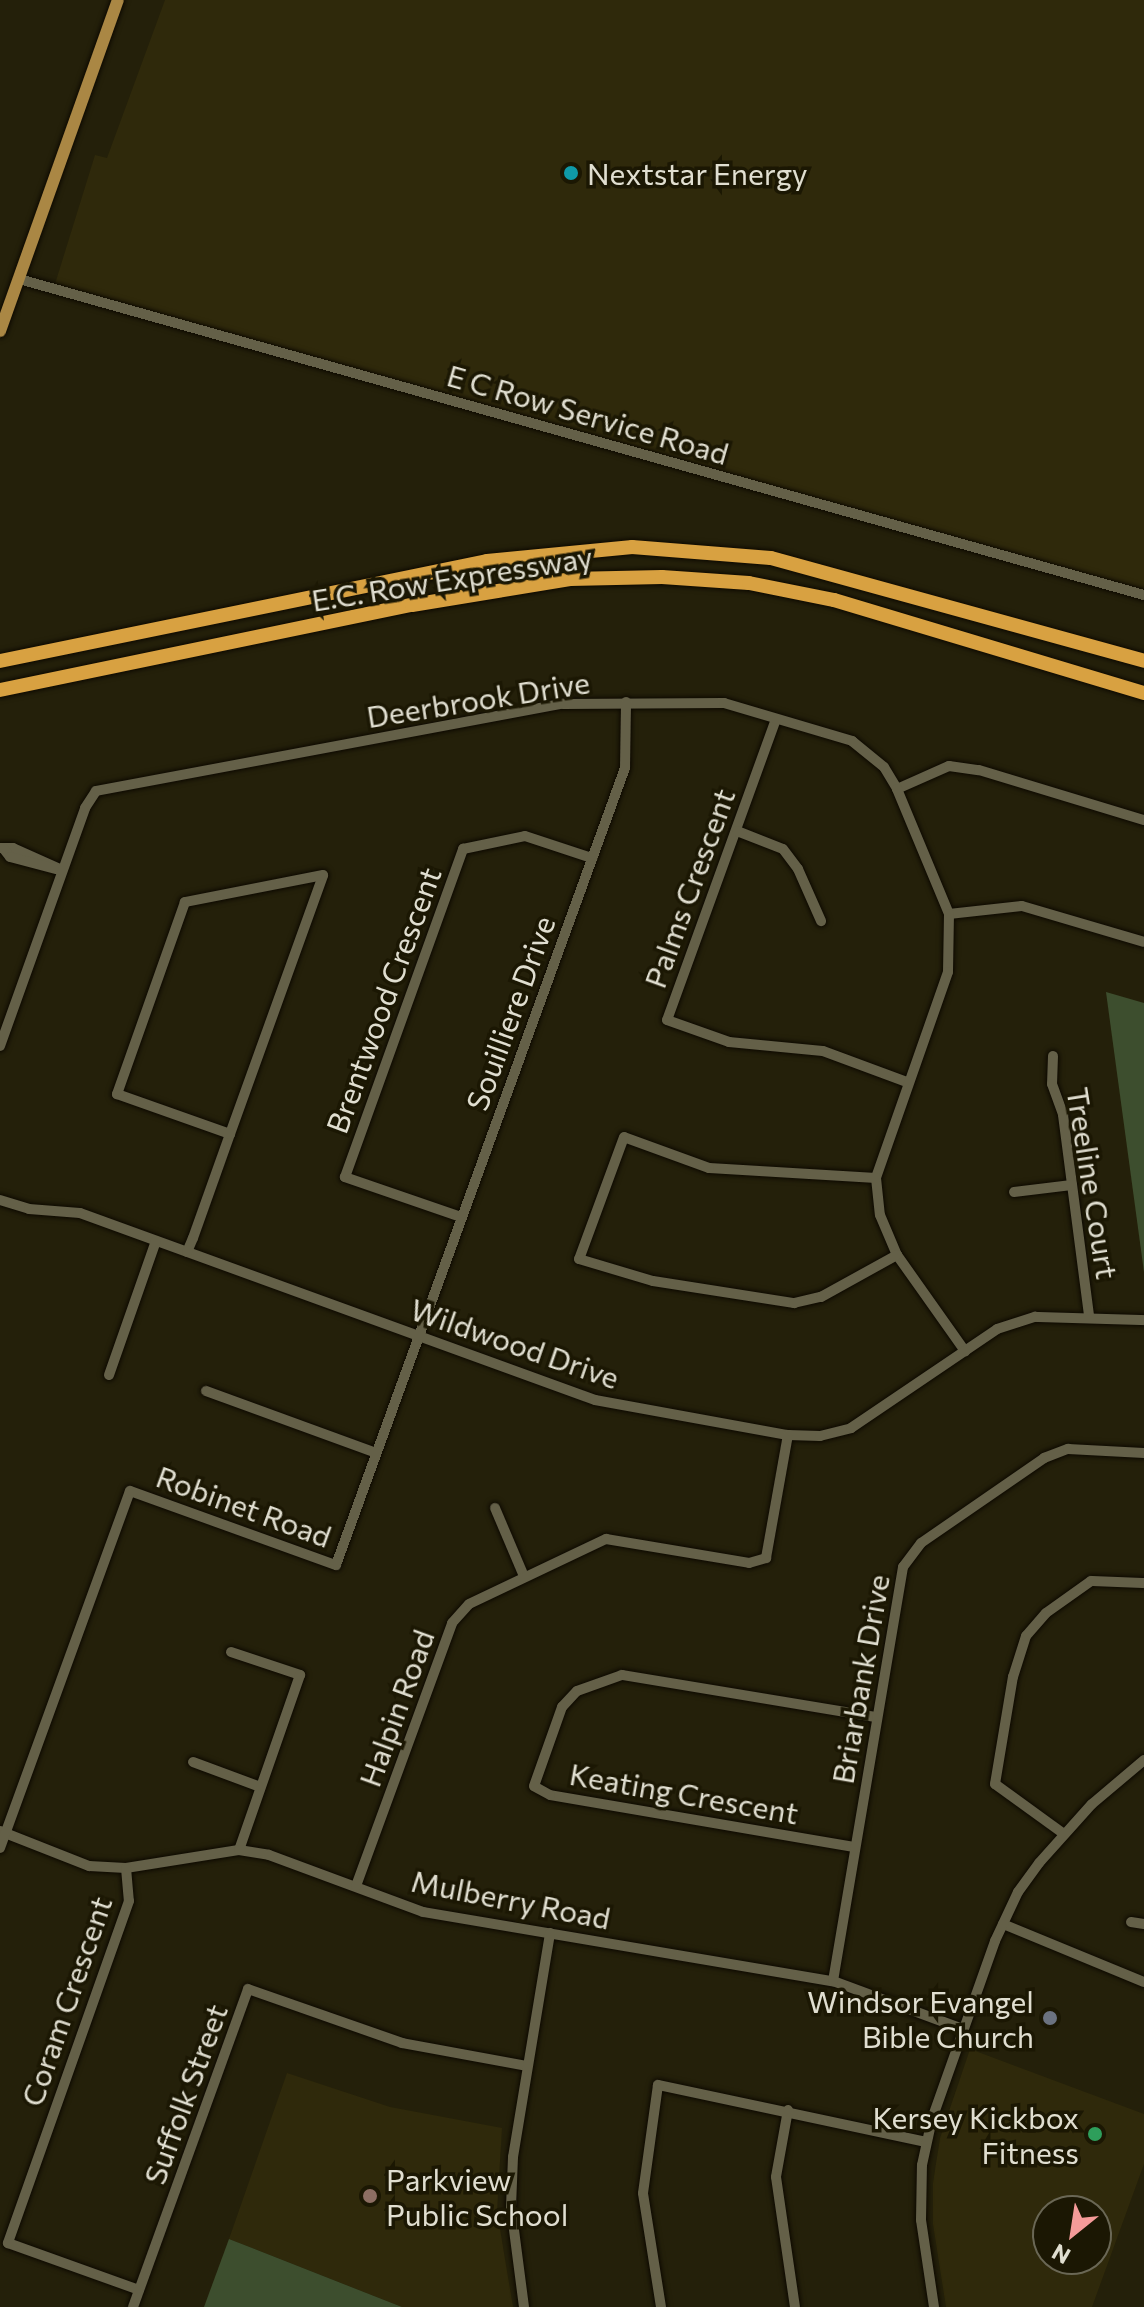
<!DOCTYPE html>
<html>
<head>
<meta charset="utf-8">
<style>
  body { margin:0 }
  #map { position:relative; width:1144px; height:2307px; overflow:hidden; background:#24200a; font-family:Commissioner,sans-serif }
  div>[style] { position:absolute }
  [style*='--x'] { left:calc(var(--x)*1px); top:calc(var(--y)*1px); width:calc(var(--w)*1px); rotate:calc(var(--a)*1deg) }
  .built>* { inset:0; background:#2f290b }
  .green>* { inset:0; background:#3d4e2e }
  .roads { filter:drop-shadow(0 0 2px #0d0900) drop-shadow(0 0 2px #0d0900) }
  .minor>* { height:10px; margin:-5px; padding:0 5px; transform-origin:5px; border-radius:5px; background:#646048 }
  .major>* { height:12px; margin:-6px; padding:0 6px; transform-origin:6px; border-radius:6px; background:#aa8744 }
  .highway>* { height:14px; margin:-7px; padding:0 7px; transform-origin:7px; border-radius:7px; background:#d8a141 }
  .dots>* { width:22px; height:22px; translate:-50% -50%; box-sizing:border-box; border:4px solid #1b1703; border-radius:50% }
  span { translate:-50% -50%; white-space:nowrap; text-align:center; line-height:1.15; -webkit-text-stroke:7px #1b1703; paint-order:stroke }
  .poi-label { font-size:30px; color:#e0ded0 }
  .left { translate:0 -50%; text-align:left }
  .right { translate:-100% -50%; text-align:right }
  .street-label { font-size:30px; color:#e0ded0 }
  .north { position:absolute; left:1032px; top:2195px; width:80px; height:80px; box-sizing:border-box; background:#1b1703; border:2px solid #6a6755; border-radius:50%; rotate:210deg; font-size:22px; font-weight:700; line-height:32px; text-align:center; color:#e0ded0 }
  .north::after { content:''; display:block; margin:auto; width:28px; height:36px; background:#f59b99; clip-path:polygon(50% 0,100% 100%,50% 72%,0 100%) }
</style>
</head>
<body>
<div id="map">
  <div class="built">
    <div style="clip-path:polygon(165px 0,1144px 0,1144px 591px,55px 284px,95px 155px,107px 158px)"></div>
    <div style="clip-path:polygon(evenodd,970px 2049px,1144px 2114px,1144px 2164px,1092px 2307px,946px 2307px,933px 2224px,933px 2183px,940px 2138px,970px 2049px,1048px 2211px,1096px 2211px,1096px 2259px,1048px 2259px,1048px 2211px)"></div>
    <div style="clip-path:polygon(287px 2073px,390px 2107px,502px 2128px,497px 2211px,513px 2307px,402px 2307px,229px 2239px)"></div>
  </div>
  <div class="green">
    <div style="clip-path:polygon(1106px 992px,1144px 1003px,1144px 1272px)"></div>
    <div style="clip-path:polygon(229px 2239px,402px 2307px,204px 2307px)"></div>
  </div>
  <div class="roads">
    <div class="minor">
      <div style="--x:19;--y:279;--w:1169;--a:15.69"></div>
      <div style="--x:776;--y:719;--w:320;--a:109.9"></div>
      <div style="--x:667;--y:1020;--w:66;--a:19.5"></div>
      <div style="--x:729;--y:1042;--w:94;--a:5.5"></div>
      <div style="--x:823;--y:1051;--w:90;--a:20.3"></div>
      <div style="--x:897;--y:789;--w:57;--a:-23.9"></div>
      <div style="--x:949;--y:766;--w:30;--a:8"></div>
      <div style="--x:979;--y:770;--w:172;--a:16.9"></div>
      <div style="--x:737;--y:831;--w:49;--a:21.4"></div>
      <div style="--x:783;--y:849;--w:25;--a:53"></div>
      <div style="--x:798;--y:869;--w:57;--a:66.1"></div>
      <div style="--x:0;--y:848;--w:13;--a:0"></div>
      <div style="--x:13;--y:848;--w:54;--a:24.2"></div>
      <div style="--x:3;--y:848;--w:11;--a:52"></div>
      <div style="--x:10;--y:857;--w:48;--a:14.6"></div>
      <div style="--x:949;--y:914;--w:73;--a:-6.3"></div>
      <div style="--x:1022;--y:906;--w:127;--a:16.4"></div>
      <div style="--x:0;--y:1046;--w:253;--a:-70.3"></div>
      <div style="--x:85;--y:808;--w:20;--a:-57"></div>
      <div style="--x:96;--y:791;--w:475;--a:-10.6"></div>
      <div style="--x:563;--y:704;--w:161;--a:-0.4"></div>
      <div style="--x:724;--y:703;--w:134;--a:16.5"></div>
      <div style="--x:852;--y:741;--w:41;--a:39.1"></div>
      <div style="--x:884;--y:767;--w:26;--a:59"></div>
      <div style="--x:897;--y:789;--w:135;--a:67.4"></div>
      <div style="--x:949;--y:914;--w:58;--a:91"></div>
      <div style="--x:948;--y:972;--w:218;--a:109.3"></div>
      <div style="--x:876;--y:1178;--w:37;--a:84"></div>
      <div style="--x:880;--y:1215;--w:43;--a:67"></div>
      <div style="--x:897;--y:1255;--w:118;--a:54.7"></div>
      <div style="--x:1053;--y:1056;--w:28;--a:92"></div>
      <div style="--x:1052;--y:1084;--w:33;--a:70"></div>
      <div style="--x:1063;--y:1115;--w:203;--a:82.6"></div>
      <div style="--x:876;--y:1178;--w:167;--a:-176.6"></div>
      <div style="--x:709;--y:1168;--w:90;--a:-160"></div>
      <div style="--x:624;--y:1137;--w:130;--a:110.2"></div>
      <div style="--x:579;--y:1259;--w:77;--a:16.6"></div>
      <div style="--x:653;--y:1281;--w:143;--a:8.9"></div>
      <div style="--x:794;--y:1303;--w:28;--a:-13"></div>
      <div style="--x:821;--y:1297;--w:87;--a:-28.9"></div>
      <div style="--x:1014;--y:1192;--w:58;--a:-6.9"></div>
      <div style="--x:0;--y:1200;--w:30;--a:17"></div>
      <div style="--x:29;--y:1209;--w:51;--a:4.5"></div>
      <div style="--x:80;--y:1213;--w:548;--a:19.96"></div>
      <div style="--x:595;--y:1400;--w:196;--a:10.3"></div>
      <div style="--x:788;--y:1435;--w:32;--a:2"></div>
      <div style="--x:820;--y:1436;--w:32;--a:-14"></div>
      <div style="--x:851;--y:1428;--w:176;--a:-34.1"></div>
      <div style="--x:997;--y:1329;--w:40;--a:-18"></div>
      <div style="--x:1035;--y:1317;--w:109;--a:1.6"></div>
      <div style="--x:461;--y:1217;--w:123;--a:-161"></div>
      <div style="--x:345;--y:1177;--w:349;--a:-70.2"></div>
      <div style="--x:463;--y:849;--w:63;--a:-11.8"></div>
      <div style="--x:525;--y:836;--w:71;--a:18.2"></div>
      <div style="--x:187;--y:1252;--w:15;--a:-67"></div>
      <div style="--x:193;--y:1238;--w:110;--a:-70.4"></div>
      <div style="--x:230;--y:1134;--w:275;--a:-70.2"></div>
      <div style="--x:323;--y:875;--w:141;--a:168.9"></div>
      <div style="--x:185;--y:902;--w:204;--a:109.5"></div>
      <div style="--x:117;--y:1094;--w:120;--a:19.5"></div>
      <div style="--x:109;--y:1375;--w:142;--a:-70.7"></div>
      <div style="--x:206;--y:1391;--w:181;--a:20"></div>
      <div style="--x:495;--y:1508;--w:72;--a:67"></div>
      <div style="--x:231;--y:1652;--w:73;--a:18.4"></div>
      <div style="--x:300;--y:1675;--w:185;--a:109.2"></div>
      <div style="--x:193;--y:1762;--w:69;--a:20.3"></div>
      <div style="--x:0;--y:1831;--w:96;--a:21.5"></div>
      <div style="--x:89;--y:1866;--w:37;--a:3"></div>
      <div style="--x:126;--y:1868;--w:114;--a:-9.1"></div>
      <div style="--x:239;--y:1850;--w:30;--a:9"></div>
      <div style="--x:269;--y:1855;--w:164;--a:20.3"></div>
      <div style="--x:423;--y:1912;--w:416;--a:9.6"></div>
      <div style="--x:833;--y:1981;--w:139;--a:20.3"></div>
      <div style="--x:1064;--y:1834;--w:85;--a:-144.1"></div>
      <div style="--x:995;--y:1784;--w:109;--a:-80.5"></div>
      <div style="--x:1013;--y:1677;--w:43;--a:-72.4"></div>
      <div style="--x:1026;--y:1636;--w:30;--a:-49"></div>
      <div style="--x:1046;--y:1613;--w:55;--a:-35.4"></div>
      <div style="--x:1091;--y:1581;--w:53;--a:2.2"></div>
      <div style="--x:854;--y:1847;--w:308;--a:-170.3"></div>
      <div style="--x:550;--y:1795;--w:18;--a:-151"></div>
      <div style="--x:534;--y:1786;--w:84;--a:-70.5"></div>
      <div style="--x:562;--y:1707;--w:22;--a:-47"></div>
      <div style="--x:577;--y:1691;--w:48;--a:-19.6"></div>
      <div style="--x:622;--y:1675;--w:258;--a:9.4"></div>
      <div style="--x:0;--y:1848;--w:380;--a:-70"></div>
      <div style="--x:130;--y:1491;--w:219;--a:19.8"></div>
      <div style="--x:336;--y:1565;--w:848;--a:-70.07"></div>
      <div style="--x:625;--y:768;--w:66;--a:-89.1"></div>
      <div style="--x:126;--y:1868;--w:33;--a:85"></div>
      <div style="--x:129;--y:1901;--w:363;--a:109.5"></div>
      <div style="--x:8;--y:2243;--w:139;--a:19.7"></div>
      <div style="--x:356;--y:1886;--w:280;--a:-69.9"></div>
      <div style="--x:452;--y:1623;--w:25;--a:-48"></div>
      <div style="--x:469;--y:1604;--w:152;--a:-25.4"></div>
      <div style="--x:606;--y:1539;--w:145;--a:9.5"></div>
      <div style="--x:749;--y:1563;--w:18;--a:-16"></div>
      <div style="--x:766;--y:1558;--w:125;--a:-79.9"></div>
      <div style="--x:1131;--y:1922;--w:13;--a:9"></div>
      <div style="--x:1003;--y:1924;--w:152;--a:22.4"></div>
      <div style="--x:833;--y:1981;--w:420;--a:-80.4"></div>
      <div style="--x:903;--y:1567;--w:30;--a:-53"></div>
      <div style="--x:921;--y:1543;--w:150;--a:-34.6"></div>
      <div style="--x:1044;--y:1458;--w:26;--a:-21"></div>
      <div style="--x:1068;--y:1449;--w:76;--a:3"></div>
      <div style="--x:788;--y:2110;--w:68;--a:100.2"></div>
      <div style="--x:776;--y:2177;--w:131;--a:81.7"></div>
      <div style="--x:133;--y:2307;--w:338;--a:-70.1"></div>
      <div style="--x:248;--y:1989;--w:163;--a:19.3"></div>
      <div style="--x:402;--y:2043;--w:127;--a:10.4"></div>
      <div style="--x:524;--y:2307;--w:101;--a:-97.4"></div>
      <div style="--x:511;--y:2207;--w:50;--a:-87.7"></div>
      <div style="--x:513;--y:2157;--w:227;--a:-80.6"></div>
      <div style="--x:661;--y:2307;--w:115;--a:-99"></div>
      <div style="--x:643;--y:2193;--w:109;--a:-82.1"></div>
      <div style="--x:658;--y:2085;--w:274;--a:12"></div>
      <div style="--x:934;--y:2307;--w:88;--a:-98.5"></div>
      <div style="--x:921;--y:2220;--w:55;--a:-89"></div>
      <div style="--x:922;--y:2165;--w:47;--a:-77.7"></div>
      <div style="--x:932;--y:2119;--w:189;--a:-70.5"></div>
      <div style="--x:995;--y:1941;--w:54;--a:-64.9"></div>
      <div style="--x:1018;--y:1892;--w:36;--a:-54"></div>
      <div style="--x:1039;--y:1863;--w:79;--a:-48.1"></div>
      <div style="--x:1092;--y:1804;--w:68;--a:-40.2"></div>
    </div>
    <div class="major">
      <div style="--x:0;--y:331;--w:351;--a:-70.4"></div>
    </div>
    <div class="highway">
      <div style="--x:0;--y:661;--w:497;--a:-11.6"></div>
      <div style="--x:487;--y:561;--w:146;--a:-5.5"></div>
      <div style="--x:632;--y:547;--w:139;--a:4.5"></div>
      <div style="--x:771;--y:558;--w:387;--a:15.4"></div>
      <div style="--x:0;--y:690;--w:421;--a:-11.7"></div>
      <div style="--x:412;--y:605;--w:160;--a:-9.3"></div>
      <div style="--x:570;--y:579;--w:92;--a:-1.2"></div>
      <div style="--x:662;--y:577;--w:87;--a:3.9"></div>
      <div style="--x:749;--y:583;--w:87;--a:11.3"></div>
      <div style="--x:834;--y:600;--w:324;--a:16.7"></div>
    </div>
  </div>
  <div class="dots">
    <div style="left:571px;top:173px;background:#0f9aa8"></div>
    <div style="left:1050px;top:2018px;background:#6b7280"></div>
    <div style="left:1095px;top:2134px;background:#2e9e5b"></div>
    <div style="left:370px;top:2196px;background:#8d6e63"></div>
  </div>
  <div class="poi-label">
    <span class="left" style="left:587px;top:173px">Nextstar Energy</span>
    <span class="right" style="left:1034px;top:2018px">Windsor Evangel<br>Bible Church</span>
    <span class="right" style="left:1079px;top:2134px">Kersey Kickbox<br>Fitness</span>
    <span class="left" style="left:386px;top:2196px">Parkview<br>Public School</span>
  </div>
  <div class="street-label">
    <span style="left:588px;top:414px;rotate:16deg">E C Row Service Road</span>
    <span style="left:452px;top:578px;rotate:-9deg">E.C. Row Expressway</span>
    <span style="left:478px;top:699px;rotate:-9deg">Deerbrook Drive</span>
    <span style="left:689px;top:888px;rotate:-70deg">Palms Crescent</span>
    <span style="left:383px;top:1000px;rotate:-70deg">Brentwood Crescent</span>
    <span style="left:510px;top:1013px;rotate:-70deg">Souilliere Drive</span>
    <span style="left:1093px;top:1183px;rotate:81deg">Treeline Court</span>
    <span style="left:515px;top:1343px;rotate:19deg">Wildwood Drive</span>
    <span style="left:244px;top:1506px;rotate:20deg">Robinet Road</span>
    <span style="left:860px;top:1679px;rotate:-80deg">Briarbank Drive</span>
    <span style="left:396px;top:1708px;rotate:-70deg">Halpin Road</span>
    <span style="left:684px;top:1793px;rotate:10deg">Keating Crescent</span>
    <span style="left:511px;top:1899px;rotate:11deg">Mulberry Road</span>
    <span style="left:66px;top:2001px;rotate:-71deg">Coram Crescent</span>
    <span style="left:185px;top:2094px;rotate:-70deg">Suffolk Street</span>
  </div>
  <div class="north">N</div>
</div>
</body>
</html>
